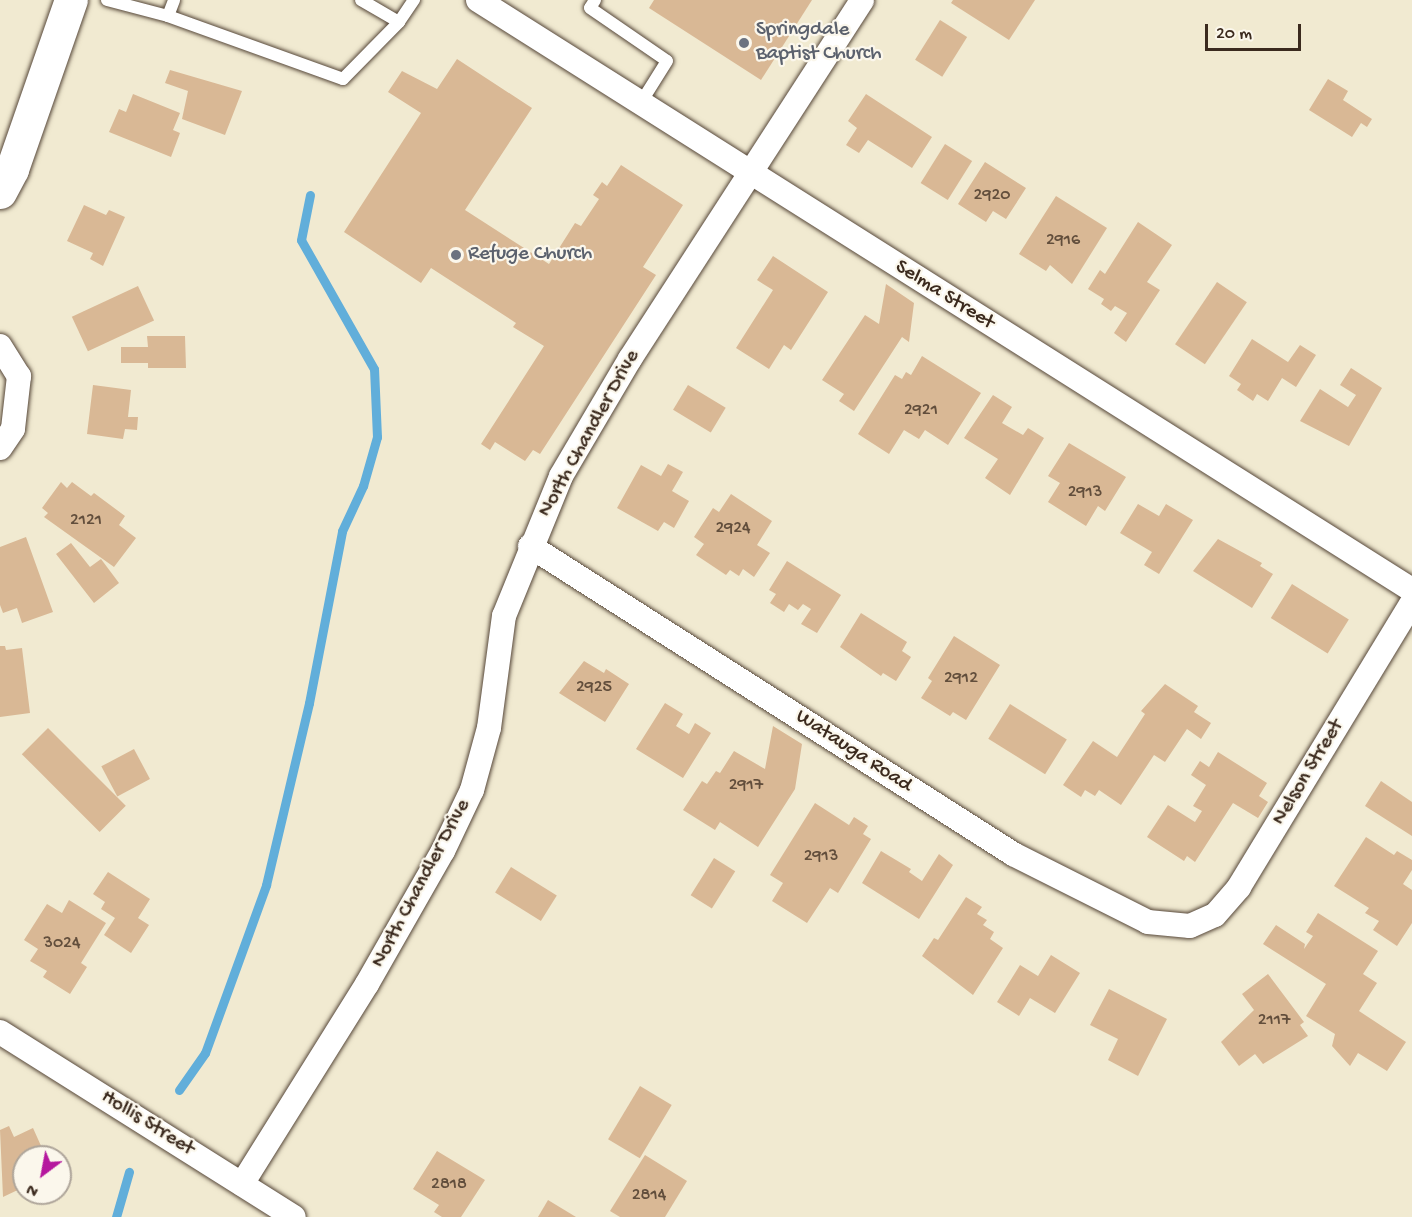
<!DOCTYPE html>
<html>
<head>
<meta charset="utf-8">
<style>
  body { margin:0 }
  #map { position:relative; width:1412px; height:1217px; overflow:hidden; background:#f1ead1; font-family:"Gochi Hand",sans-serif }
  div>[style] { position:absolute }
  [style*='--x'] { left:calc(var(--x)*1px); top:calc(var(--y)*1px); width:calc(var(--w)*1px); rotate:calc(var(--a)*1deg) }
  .stream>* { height:9px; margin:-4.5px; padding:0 4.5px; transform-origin:4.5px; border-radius:4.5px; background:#61aeda }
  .building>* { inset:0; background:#d9b895; transform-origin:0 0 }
  .roads { filter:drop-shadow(0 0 2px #564739) drop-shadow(0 0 2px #564739) }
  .lane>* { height:12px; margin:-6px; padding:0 6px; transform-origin:6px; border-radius:6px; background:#fff }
  .street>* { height:24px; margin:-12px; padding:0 12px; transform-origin:12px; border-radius:12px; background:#fff }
  .secondary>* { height:33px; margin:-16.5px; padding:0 16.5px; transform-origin:16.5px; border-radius:16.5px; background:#fff }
  .dots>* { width:16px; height:16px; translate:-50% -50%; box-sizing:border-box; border:3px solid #fbf7ec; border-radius:50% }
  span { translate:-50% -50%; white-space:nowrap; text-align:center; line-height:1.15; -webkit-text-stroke:4.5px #fbf7ec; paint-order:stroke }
  .number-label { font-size:18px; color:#624e3c }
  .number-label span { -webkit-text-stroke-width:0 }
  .worship-label { font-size:21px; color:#5b616d }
  .left { translate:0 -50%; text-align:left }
  .street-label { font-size:21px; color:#3b2a1e }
  .north { position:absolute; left:12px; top:1145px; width:60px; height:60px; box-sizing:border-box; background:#fbf7ec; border:2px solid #aea59a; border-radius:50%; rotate:212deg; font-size:16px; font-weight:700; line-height:24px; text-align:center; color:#3b2a1e }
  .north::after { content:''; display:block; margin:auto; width:21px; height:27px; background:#b5179e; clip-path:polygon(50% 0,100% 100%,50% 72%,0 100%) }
  .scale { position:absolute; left:1205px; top:24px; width:96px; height:27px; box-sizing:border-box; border:3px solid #3b2a1e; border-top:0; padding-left:8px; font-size:18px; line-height:21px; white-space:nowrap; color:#3b2a1e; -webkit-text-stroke:4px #fbf7ec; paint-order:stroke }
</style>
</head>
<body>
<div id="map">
  <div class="stream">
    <div style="--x:179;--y:1090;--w:45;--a:-54.9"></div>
    <div style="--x:205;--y:1053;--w:179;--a:-70"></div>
    <div style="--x:266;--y:885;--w:187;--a:-76.7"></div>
    <div style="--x:309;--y:703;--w:175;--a:-79.1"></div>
    <div style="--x:342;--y:531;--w:50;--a:-65"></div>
    <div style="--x:363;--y:486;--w:51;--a:-74.1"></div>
    <div style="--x:377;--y:437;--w:68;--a:-92.5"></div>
    <div style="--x:374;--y:369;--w:148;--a:-119.5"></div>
    <div style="--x:301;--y:240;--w:46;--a:-78.7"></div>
    <div style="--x:116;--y:1217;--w:47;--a:-73.9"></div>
  </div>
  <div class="building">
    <div style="clip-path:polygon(654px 0,812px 0,761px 80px,649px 8px)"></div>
    <div style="clip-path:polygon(953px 0,1035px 0,1009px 40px,951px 3px)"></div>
    <div style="left:940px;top:20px;width:32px;height:47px;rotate:32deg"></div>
    <div style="clip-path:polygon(457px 59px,532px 108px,465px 210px,549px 264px,575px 223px,581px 226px,599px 199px,593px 195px,602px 182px,607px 186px,621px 165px,683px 205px,643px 267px,656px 275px,540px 454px,533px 450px,525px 461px,495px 442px,490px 450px,481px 444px,544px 346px,513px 327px,516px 323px,431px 268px,421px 283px,344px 232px,421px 113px,388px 92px,402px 71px,437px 89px)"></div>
    <div style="clip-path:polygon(170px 70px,242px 91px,225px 135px,182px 119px,188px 91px,165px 83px)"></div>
    <div style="clip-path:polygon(1328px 79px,1348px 91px,1343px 100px,1372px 119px,1367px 127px,1361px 123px,1352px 137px,1309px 110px)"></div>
    <div style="clip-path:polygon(133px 94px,180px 113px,173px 130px,180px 133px,171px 157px,109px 132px,119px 109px,126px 112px)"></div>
    <div style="clip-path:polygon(866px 94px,932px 137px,912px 168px,868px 140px,859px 153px,846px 145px,857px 128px,848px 121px)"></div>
    <div style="left:945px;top:144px;width:32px;height:46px;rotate:32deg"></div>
    <div style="clip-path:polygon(985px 162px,1026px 188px,1006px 219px,993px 211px,986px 222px,958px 204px)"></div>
    <div style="clip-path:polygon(1056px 196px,1107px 228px,1072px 284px,1050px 265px,1046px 271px,1019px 254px)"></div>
    <div style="clip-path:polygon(84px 205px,106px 215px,109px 210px,125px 217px,103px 266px,90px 259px,93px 253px,67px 241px)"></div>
    <div style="clip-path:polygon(1138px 222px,1172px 245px,1147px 282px,1160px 290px,1126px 342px,1114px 333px,1127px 313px,1115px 306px,1111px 311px,1101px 304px,1104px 299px,1088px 289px,1100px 270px,1105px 274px)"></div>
    <div style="clip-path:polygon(773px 256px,828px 292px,791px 350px,784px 345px,769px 369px,736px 348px,773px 290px,757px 280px)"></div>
    <div style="left:1217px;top:282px;width:36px;height:75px;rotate:34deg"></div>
    <div style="clip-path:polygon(886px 284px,914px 303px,909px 342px,902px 337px,854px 411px,839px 401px,844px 394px,822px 380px,865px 315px,879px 324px)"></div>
    <div style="left:138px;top:286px;width:38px;height:73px;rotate:65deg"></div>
    <div style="clip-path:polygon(147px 336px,185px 336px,186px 368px,148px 368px,148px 363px,121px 363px,121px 347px,148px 347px)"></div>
    <div style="clip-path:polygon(1252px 339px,1288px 362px,1300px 345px,1316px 355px,1296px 387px,1282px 378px,1268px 401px,1257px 394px,1253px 401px,1237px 390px,1241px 384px,1229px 376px)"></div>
    <div style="clip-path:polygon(922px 356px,981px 393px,948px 445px,925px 430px,919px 439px,904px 430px,889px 454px,858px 434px,895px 375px,902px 379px,906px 372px,911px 375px)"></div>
    <div style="clip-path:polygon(1351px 368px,1382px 388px,1349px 446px,1300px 421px,1320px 389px,1348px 407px,1356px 395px,1340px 385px)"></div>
    <div style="clip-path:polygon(93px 385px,131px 390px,128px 417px,138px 417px,137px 430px,125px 429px,123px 439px,87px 434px)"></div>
    <div style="left:688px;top:385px;width:44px;height:29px;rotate:31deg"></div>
    <div style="clip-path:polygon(993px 395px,1012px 407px,1002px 423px,1023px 435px,1028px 428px,1044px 438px,1010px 495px,985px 478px,998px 459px,964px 438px)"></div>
    <div style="clip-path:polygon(1069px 443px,1126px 477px,1105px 511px,1098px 506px,1086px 526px,1048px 502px,1060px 483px,1048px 476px)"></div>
    <div style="clip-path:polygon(668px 464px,683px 472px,672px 491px,689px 501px,674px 528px,664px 522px,658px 531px,617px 508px,641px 465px,661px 476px)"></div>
    <div style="clip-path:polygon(61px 482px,67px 488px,72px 482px,91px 496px,94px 493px,125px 516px,119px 525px,136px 538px,114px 567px,44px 517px,48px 513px,42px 508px)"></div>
    <div style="clip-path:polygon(731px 494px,772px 521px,757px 545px,770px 553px,754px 577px,743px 569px,739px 576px,730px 570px,726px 575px,696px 555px,704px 544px,694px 537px,713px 508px,719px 512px)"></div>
    <div style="clip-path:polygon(1138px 504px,1159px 516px,1166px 504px,1193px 520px,1159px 574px,1144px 565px,1152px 552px,1120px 533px)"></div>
    <div style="clip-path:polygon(26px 537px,53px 612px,22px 623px,17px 608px,3px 613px,0 605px,0 547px)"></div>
    <div style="clip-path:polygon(1218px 539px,1262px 563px,1260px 566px,1273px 574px,1252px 608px,1193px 571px)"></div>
    <div style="clip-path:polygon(71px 543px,90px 567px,101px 559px,119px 583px,94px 603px,56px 554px)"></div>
    <div style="clip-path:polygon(787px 561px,841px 595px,817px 633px,801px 624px,811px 609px,803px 604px,798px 610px,789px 604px,784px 612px,770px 603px,776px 594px,769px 590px)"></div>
    <div style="left:1292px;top:584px;width:67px;height:40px;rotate:32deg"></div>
    <div style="clip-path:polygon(861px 613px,907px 642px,902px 651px,911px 657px,896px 681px,883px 673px,881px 676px,840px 647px)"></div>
    <div style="clip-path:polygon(954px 636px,1000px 665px,966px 720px,953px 712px,950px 716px,921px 698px,932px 681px,928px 678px)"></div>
    <div style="clip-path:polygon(0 646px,5px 646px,6px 650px,22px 648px,30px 713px,0 717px)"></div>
    <div style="clip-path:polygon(584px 661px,604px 673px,606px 669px,629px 684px,605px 722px,559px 693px)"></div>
    <div style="clip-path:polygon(1165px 684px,1198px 706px,1194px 712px,1211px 723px,1201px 739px,1187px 729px,1165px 762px,1154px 755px,1121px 805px,1099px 790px,1095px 796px,1085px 790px,1081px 797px,1063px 785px,1093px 741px,1117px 757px,1145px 714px,1141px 711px)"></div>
    <div style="clip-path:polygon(665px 703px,683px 714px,676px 726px,689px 734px,695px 723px,711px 733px,683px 778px,636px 749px)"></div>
    <div style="left:1010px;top:704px;width:67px;height:41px;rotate:32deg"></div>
    <div style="clip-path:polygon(773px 726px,802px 744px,795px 789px,758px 847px,720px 822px,715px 830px,683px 810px,702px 781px,707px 784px,716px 771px,720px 773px,734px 751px,765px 769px)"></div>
    <div style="left:48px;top:728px;width:110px;height:37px;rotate:45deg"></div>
    <div style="left:134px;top:749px;width:34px;height:37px;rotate:62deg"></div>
    <div style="clip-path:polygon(1218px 752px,1267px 783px,1259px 796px,1268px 802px,1258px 818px,1233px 803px,1195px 862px,1187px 856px,1184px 861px,1147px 837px,1168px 805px,1195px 822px,1202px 811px,1193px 806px,1206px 785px,1191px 775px,1200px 761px,1209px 767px)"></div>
    <div style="clip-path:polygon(1381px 781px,1412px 802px,1412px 836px,1365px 806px)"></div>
    <div style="clip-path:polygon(815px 803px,849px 825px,854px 817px,868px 826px,863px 834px,871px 839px,838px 893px,830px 888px,807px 923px,772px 901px,783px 883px,770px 875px)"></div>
    <div style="clip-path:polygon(1366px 837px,1394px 855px,1397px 851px,1412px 860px,1412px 870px,1403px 884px,1412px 890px,1412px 923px,1397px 946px,1373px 930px,1379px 921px,1365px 913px,1369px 908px,1334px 886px)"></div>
    <div style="clip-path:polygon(881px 851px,911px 869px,909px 872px,922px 881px,939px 854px,953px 865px,919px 919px,862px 883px)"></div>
    <div style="left:714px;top:858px;width:25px;height:44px;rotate:32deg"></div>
    <div style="left:511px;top:867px;width:54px;height:30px;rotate:32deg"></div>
    <div style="clip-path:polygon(108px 872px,150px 899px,138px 918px,149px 925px,131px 953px,104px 935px,115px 918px,101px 909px,105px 902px,93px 894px)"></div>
    <div style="clip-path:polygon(966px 897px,982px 907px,977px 914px,987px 920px,983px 925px,994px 932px,990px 939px,1003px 948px,973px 995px,922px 956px,934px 938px,938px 940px)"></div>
    <div style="clip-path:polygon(69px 900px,106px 923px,81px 963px,87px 967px,70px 994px,43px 977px,47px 971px,30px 961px,38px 949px,24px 940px,47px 904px,62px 913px)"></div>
    <div style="clip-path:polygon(1318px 913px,1378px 951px,1363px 974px,1377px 983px,1359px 1011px,1406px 1042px,1387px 1071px,1358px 1053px,1350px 1066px,1332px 1046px,1335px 1034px,1306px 1016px,1326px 984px,1263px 944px,1276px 925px,1305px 944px,1304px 949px,1313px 936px,1306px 932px)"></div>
    <div style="clip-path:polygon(1051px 955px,1080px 973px,1055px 1013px,1030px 998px,1019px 1016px,997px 1002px,1020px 965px,1038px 976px)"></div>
    <div style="clip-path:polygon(1268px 974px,1304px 1022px,1300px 1025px,1308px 1036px,1263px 1064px,1255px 1054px,1239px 1066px,1221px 1042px,1254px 1010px,1242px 994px)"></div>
    <div style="clip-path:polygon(1109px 989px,1167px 1019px,1138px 1076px,1108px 1060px,1118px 1039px,1090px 1025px)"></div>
    <div style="left:640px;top:1086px;width:37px;height:62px;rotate:31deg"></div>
    <div style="clip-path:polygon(9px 1126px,14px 1137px,33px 1128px,46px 1157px,24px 1157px,24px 1168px,20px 1170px,24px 1187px,3px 1197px,0 1130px)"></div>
    <div style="clip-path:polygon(437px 1151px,485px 1180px,461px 1217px,442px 1217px,434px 1212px,439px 1205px,413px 1189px)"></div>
    <div style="clip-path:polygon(645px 1155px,687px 1181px,665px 1217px,620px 1217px,610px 1211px)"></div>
    <div style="clip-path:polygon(548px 1200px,576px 1217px,538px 1217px)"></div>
  </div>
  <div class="roads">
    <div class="lane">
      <div style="--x:107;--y:0;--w:63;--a:14.7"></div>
      <div style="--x:168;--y:16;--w:186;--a:19.8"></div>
      <div style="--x:343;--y:79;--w:80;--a:-45.5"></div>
      <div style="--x:399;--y:22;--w:27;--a:-56"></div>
      <div style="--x:361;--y:0;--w:44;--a:30.1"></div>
      <div style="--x:595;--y:0;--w:9;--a:122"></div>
      <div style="--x:590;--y:8;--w:93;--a:34.5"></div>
      <div style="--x:667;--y:61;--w:51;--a:122.1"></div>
      <div style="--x:168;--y:16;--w:17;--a:-69"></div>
    </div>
    <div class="street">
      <div style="--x:478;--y:0;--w:1105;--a:32.28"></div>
      <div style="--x:0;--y:346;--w:36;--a:58"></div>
      <div style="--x:19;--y:376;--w:53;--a:96.5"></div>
      <div style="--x:13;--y:429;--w:23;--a:124"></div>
      <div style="--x:530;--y:546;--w:573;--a:32.52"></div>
      <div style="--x:1013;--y:854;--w:151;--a:26.7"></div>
      <div style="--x:1148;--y:922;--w:42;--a:5.4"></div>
      <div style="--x:1190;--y:926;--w:27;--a:-24"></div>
      <div style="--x:1215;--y:915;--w:37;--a:-49"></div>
      <div style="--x:1239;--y:887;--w:333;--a:-58.7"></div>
      <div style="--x:0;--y:1032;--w:347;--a:32.2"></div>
      <div style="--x:242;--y:1184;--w:236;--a:-58"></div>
      <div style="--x:367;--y:984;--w:153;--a:-60.3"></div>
      <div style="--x:443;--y:851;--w:68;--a:-64.6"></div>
      <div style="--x:472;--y:790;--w:64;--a:-74.7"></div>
      <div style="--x:489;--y:728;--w:113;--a:-82.4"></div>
      <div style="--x:504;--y:616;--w:151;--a:-67.8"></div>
      <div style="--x:561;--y:476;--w:136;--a:-59.5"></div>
      <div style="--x:630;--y:359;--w:427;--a:-57.1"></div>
    </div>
    <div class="secondary">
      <div style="--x:0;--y:192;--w:26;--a:-62"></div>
      <div style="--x:12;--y:169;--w:179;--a:-70.8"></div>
    </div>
  </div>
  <div class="dots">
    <div style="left:744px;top:43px;background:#6b7280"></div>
    <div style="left:456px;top:255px;background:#6b7280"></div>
  </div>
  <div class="number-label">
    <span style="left:992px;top:196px">2920</span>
    <span style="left:1063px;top:241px">2916</span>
    <span style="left:921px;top:411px">2921</span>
    <span style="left:1085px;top:493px">2913</span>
    <span style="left:86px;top:521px">2121</span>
    <span style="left:733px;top:529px">2924</span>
    <span style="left:961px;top:679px">2912</span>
    <span style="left:594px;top:688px">2925</span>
    <span style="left:746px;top:786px">2917</span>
    <span style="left:821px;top:857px">2913</span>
    <span style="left:62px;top:944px">3024</span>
    <span style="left:1274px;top:1021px">2117</span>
    <span style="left:449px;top:1185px">2818</span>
    <span style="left:649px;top:1196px">2814</span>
  </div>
  <div class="worship-label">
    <span class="left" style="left:756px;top:43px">Springdale<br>Baptist Church</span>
    <span class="left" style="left:468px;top:255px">Refuge Church</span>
  </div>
  <div class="street-label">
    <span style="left:944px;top:296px;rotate:32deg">Selma Street</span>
    <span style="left:590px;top:434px;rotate:-61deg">North Chandler Drive</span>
    <span style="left:853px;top:752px;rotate:33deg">Watauga Road</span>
    <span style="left:1309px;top:773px;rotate:-59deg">Nelson Street</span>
    <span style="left:422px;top:884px;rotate:-62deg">North Chandler Drive</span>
    <span style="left:147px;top:1124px;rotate:32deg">Hollis Street</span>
  </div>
  <div class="north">N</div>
  <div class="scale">20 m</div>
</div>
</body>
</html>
